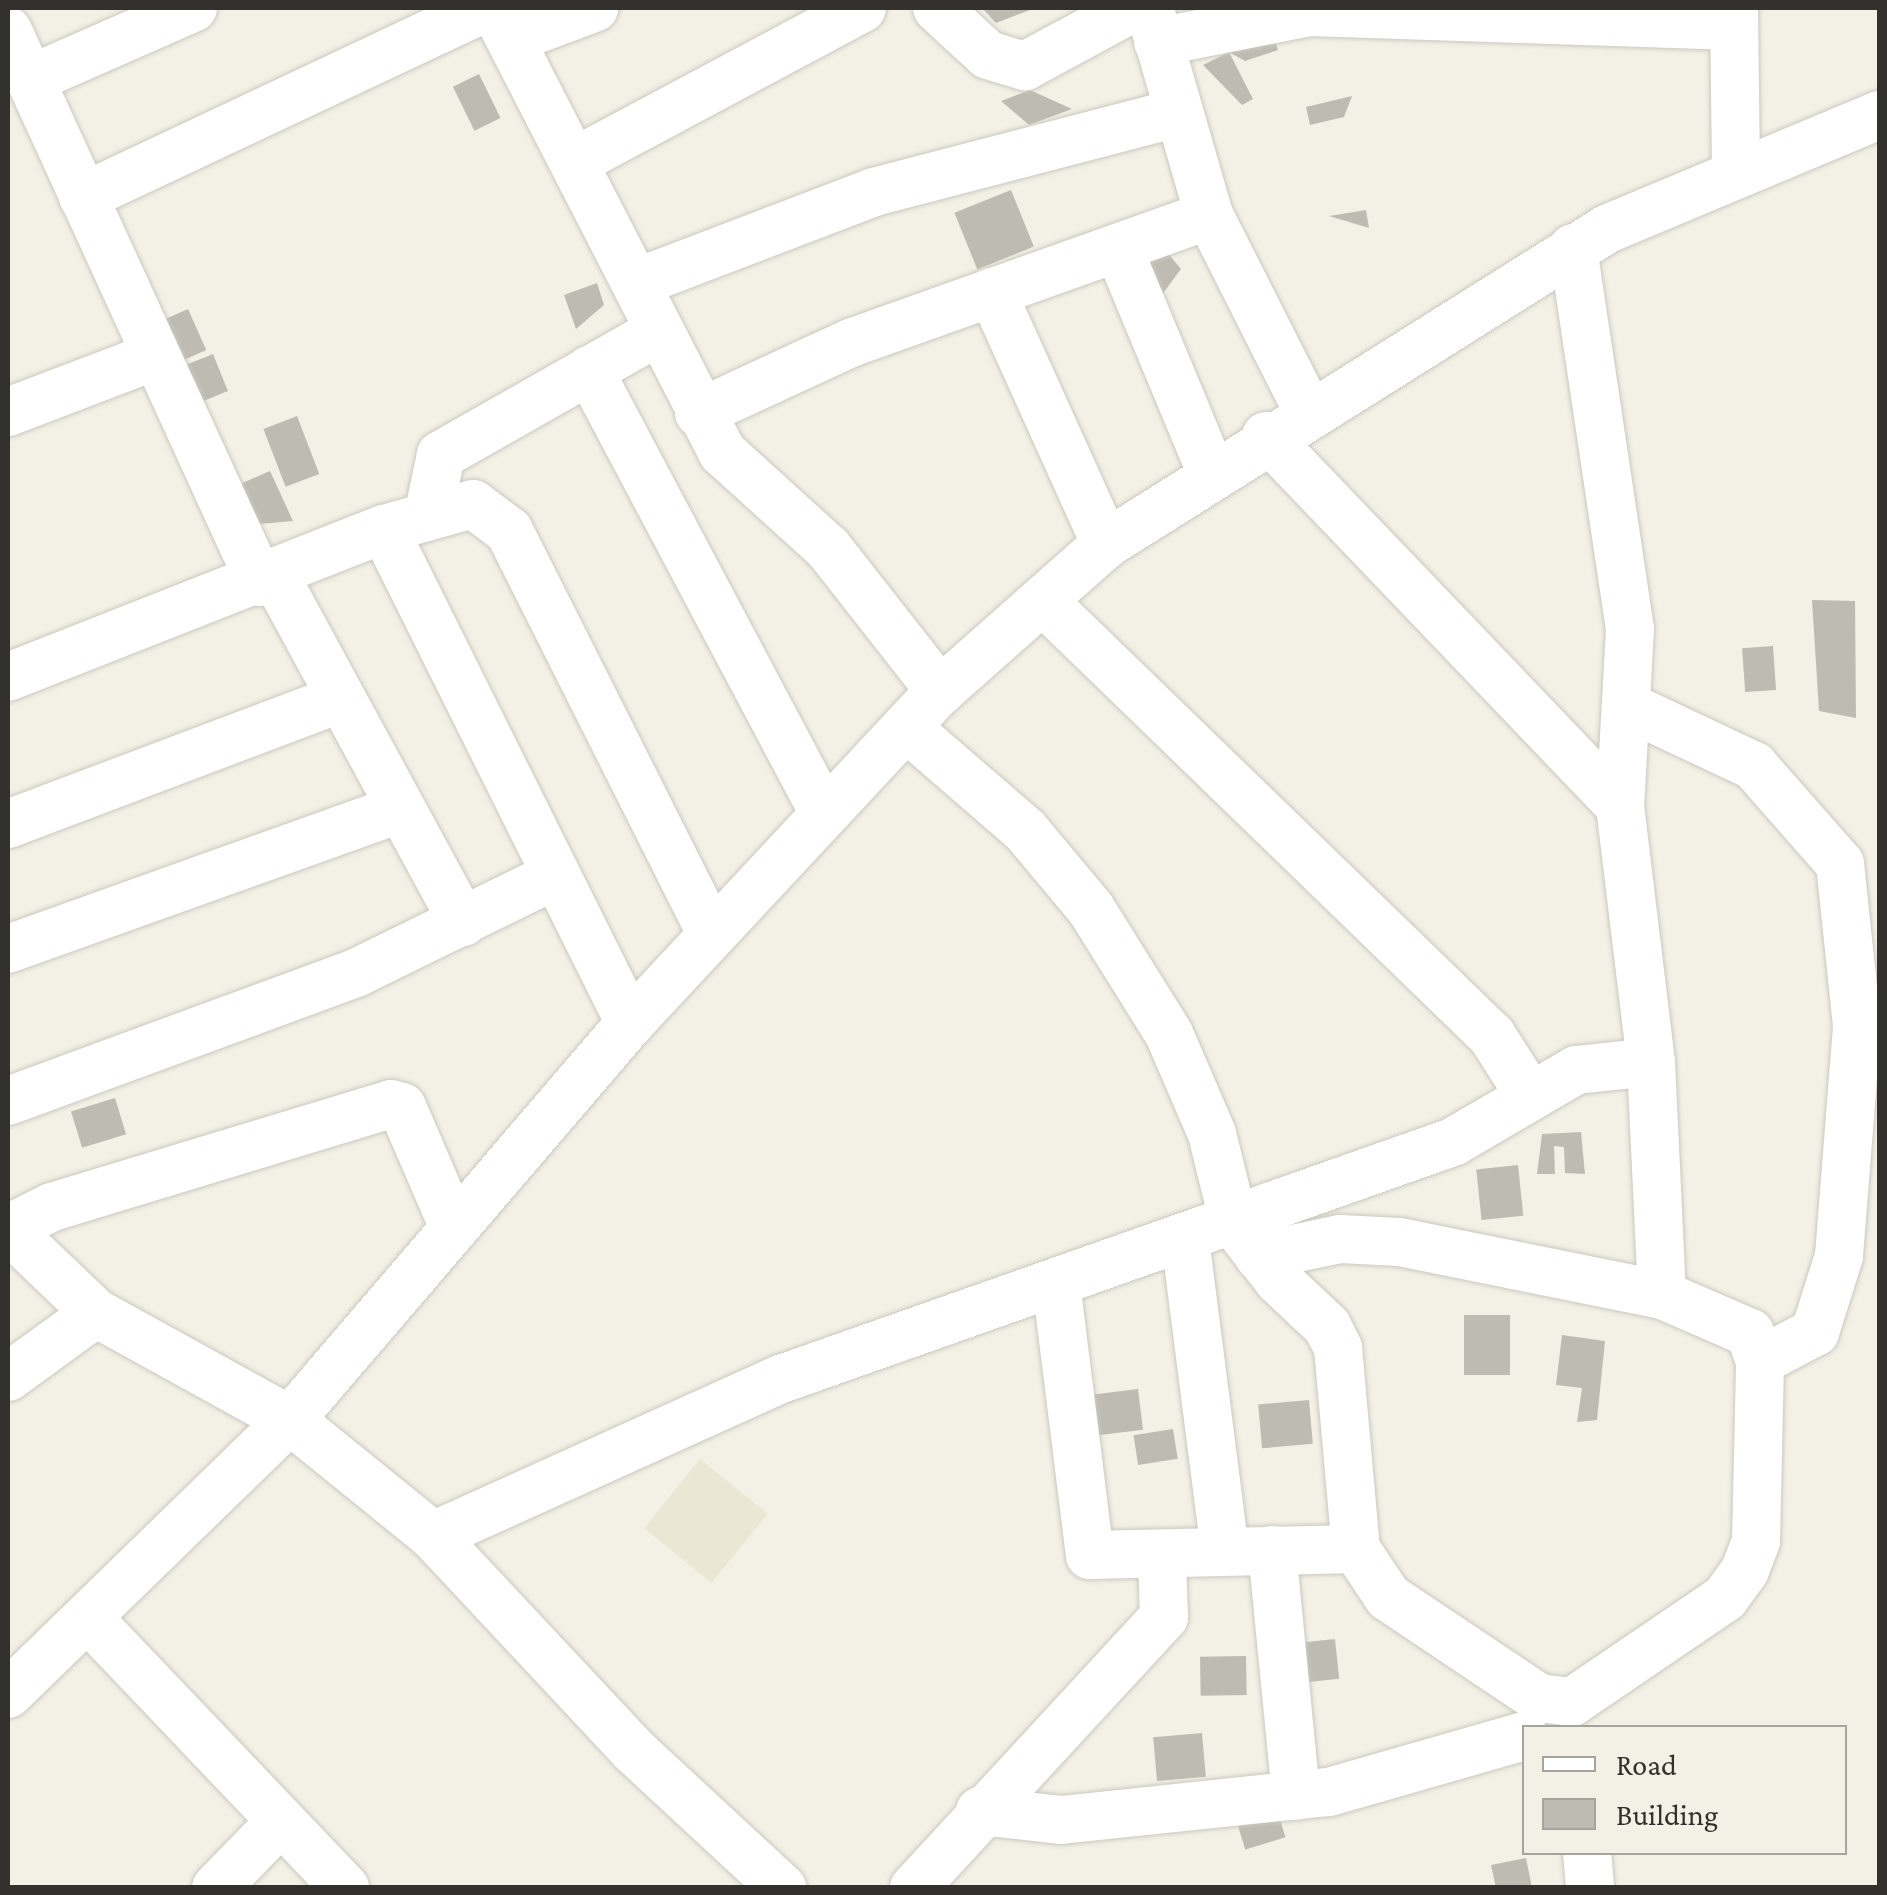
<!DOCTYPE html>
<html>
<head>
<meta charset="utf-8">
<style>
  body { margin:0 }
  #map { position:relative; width:1887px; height:1895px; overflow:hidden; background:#f3f1e6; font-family:"Crimson Pro",serif }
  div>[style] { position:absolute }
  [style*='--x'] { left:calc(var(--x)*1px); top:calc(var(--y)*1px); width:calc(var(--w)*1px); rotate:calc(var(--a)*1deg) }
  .built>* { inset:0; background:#eae8d5; transform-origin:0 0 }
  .building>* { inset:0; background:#bebcb2; transform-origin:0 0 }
  .roads { filter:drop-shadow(0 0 2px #cac9be) drop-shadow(0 0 2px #cac9be) }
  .street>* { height:48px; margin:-24px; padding:0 24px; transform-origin:24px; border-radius:24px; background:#fff }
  span { translate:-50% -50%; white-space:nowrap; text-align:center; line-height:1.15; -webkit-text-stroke:8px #f3f1e6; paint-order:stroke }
  .frame { position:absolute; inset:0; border:10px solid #32312d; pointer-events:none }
  .legend { position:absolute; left:1522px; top:1725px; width:325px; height:130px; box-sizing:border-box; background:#f3f1e6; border:2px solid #a6a49c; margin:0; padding:12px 18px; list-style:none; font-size:30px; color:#32312d }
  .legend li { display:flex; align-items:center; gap:20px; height:50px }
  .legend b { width:50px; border:2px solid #a6a49c }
</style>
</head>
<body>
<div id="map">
  <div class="built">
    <div style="left:700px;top:1459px;width:87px;height:89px;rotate:39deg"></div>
  </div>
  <div class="building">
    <div style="clip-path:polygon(982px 8px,1028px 8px,1030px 10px,996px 23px)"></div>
    <div style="clip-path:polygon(1274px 37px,1278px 50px,1245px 61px,1229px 52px)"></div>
    <div style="clip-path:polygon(1229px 52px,1253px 99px,1242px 105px,1203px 65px)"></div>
    <div style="left:479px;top:74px;width:49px;height:29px;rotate:64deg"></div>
    <div style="clip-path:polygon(1030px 90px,1072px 109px,1029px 125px,1001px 101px)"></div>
    <div style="clip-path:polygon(1352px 96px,1344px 117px,1310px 125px,1306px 107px)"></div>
    <div style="left:1011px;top:190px;width:61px;height:61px;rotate:68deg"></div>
    <div style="clip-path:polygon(1366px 210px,1369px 228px,1329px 216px)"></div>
    <div style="clip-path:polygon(1166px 251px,1181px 269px,1158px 300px,1142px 262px)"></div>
    <div style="clip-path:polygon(597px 283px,604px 305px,576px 329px,564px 295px)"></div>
    <div style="left:188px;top:309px;width:45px;height:43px;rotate:66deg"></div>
    <div style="left:213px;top:354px;width:40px;height:47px;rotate:68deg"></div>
    <div style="left:297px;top:416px;width:62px;height:36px;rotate:69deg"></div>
    <div style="clip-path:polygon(270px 471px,293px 521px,247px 525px,231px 488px)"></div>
    <div style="clip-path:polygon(1812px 600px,1855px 601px,1856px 718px,1819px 711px)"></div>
    <div style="left:1773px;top:646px;width:44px;height:31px;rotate:86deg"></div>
    <div style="left:115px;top:1098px;width:38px;height:46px;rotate:73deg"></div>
    <div style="clip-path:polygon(1581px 1132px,1585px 1174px,1565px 1173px,1564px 1147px,1554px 1146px,1555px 1174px,1537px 1174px,1542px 1134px)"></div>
    <div style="left:1518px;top:1165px;width:51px;height:42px;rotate:84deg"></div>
    <div style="left:1464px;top:1315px;width:46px;height:60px"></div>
    <div style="clip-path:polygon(1562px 1335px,1605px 1341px,1597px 1420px,1577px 1422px,1582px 1388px,1556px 1385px)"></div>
    <div style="left:1138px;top:1389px;width:41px;height:47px;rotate:83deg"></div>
    <div style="left:1309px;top:1400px;width:44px;height:51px;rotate:85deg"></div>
    <div style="left:1173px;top:1429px;width:30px;height:40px;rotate:81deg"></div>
    <div style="left:1335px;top:1639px;width:40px;height:38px;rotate:84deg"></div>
    <div style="left:1246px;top:1656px;width:39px;height:46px;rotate:89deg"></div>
    <div style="left:1202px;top:1733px;width:44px;height:49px;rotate:85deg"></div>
    <div style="left:1274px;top:1800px;width:39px;height:42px;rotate:73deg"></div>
    <div style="clip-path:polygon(1526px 1858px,1532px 1888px,1496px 1888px,1491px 1865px)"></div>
  </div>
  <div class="roads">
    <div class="street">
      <div style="--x:494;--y:8;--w:499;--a:62.8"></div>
      <div style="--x:722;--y:452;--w:143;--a:42.2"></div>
      <div style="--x:828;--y:548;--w:182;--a:51.9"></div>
      <div style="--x:937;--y:8;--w:69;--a:42.7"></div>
      <div style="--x:988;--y:55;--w:39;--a:17"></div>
      <div style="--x:1025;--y:66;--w:120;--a:-28.3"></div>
      <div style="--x:1131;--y:9;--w:21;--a:14"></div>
      <div style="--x:1151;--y:14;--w:209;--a:73.9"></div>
      <div style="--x:1209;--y:215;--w:220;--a:63.2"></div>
      <div style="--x:1734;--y:8;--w:161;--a:89.3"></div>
      <div style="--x:8;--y:31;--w:606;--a:65.42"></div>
      <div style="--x:511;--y:39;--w:89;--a:-20.5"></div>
      <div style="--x:1158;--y:42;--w:155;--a:-11.2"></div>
      <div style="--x:1310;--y:12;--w:424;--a:1.9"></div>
      <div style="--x:31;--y:79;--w:177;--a:-23.7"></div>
      <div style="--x:576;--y:161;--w:324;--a:-28.1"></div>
      <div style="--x:83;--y:197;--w:443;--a:-25.2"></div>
      <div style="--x:1118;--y:248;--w:242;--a:67.4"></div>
      <div style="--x:1573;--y:248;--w:385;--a:81.5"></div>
      <div style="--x:1630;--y:629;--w:177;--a:93.2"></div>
      <div style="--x:1620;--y:806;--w:258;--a:83.1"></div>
      <div style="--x:1651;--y:1062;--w:233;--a:87.3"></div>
      <div style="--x:636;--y:283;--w:255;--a:-20.9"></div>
      <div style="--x:874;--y:192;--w:314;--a:-14.6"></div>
      <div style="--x:992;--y:292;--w:277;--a:65.7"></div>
      <div style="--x:589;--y:370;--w:501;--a:62.06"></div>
      <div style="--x:8;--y:412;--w:154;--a:-20.9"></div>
      <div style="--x:699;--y:413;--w:170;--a:-24.8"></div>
      <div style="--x:853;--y:342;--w:378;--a:-19.6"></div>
      <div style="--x:1266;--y:436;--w:512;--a:46.27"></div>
      <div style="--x:428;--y:516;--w:62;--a:-78"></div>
      <div style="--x:441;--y:455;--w:251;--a:-29.6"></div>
      <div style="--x:384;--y:529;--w:552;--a:63.53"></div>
      <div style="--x:275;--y:576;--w:394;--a:61.5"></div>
      <div style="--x:1044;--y:602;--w:624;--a:44.09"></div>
      <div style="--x:1492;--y:1036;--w:65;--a:57.5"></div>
      <div style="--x:8;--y:677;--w:404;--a:-21.5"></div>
      <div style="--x:384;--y:529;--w:92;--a:-15.7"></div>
      <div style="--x:473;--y:504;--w:45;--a:36.9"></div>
      <div style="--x:509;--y:531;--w:451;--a:63.3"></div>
      <div style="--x:1631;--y:708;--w:136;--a:25.2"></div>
      <div style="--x:1754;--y:766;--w:130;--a:48.7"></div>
      <div style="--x:1840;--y:864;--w:164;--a:84"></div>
      <div style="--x:1857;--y:1027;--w:230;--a:94.5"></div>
      <div style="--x:1839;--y:1256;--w:80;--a:107.5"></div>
      <div style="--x:1815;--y:1332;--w:62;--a:152.2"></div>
      <div style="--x:906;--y:727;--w:157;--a:40.9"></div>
      <div style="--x:1025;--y:830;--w:103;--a:50.1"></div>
      <div style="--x:1091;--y:909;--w:147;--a:58"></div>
      <div style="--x:1169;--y:1034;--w:109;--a:66.7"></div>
      <div style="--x:1212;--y:1134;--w:92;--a:76.1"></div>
      <div style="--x:1234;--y:1223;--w:73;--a:52.2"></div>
      <div style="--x:1279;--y:1281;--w:66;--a:43.2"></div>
      <div style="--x:1327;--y:1326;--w:25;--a:63"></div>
      <div style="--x:1338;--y:1348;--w:202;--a:84.9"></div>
      <div style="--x:1356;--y:1549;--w:58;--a:56.3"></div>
      <div style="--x:1388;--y:1597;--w:182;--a:33.8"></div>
      <div style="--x:1539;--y:1698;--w:33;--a:7"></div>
      <div style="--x:1572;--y:1702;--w:185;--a:-34.2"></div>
      <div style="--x:1725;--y:1598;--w:34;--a:-54"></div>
      <div style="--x:1745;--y:1570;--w:31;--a:-69"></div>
      <div style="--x:1756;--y:1541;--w:180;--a:-88.7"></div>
      <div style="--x:1760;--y:1361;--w:30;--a:-110"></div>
      <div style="--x:1750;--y:1333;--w:96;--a:-156.6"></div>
      <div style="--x:1662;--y:1295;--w:268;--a:-168.6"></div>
      <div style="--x:1399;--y:1242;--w:59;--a:-177.1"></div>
      <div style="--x:1340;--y:1239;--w:83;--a:168.1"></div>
      <div style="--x:8;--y:824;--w:352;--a:-20.7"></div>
      <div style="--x:8;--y:949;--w:412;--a:-19.7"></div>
      <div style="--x:8;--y:1101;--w:373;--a:-20.2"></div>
      <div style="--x:358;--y:972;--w:214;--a:-26.1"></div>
      <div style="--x:8;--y:1229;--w:122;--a:43.7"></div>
      <div style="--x:96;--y:1313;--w:222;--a:28.9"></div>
      <div style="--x:290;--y:1420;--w:184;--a:39"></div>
      <div style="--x:433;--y:1536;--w:291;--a:46.9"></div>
      <div style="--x:632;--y:1749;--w:205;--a:42.8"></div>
      <div style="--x:8;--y:1229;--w:49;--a:-26.6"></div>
      <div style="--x:52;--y:1207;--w:354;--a:-16.9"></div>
      <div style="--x:391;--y:1104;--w:11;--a:15"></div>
      <div style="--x:402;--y:1107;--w:132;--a:66.7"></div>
      <div style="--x:1185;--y:1239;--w:314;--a:82.7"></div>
      <div style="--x:1056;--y:1283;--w:274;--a:82.9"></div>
      <div style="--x:1090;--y:1555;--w:266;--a:-1.3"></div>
      <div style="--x:8;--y:1377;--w:109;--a:-36"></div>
      <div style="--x:433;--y:1536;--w:382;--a:-24.3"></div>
      <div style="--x:781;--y:1379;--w:713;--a:-19.43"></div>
      <div style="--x:1453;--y:1142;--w:143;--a:-30.3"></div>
      <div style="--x:1576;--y:1070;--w:75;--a:-6.1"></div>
      <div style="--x:1272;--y:1550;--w:247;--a:84.4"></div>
      <div style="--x:88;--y:1618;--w:373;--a:46.4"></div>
      <div style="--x:8;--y:1694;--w:393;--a:-44.2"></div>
      <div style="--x:290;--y:1420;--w:523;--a:-49.42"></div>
      <div style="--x:630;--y:1023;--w:454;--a:-47"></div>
      <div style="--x:940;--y:691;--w:222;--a:-41.5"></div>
      <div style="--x:1106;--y:544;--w:592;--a:-32.16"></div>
      <div style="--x:1607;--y:229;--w:296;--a:-22.7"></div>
      <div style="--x:980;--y:1811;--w:81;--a:6.3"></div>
      <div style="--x:1061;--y:1820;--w:269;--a:-6"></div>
      <div style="--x:1329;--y:1792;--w:203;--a:-16"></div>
      <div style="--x:1587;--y:1852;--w:36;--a:85"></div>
      <div style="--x:216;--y:1888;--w:91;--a:-45.9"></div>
      <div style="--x:914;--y:1888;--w:369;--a:-47.3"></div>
      <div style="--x:1164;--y:1617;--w:58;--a:-92"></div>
    </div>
  </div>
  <div class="frame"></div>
  <ul class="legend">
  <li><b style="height:12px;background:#fff"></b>Road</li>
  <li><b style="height:28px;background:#bebcb2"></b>Building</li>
  </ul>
</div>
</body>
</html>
